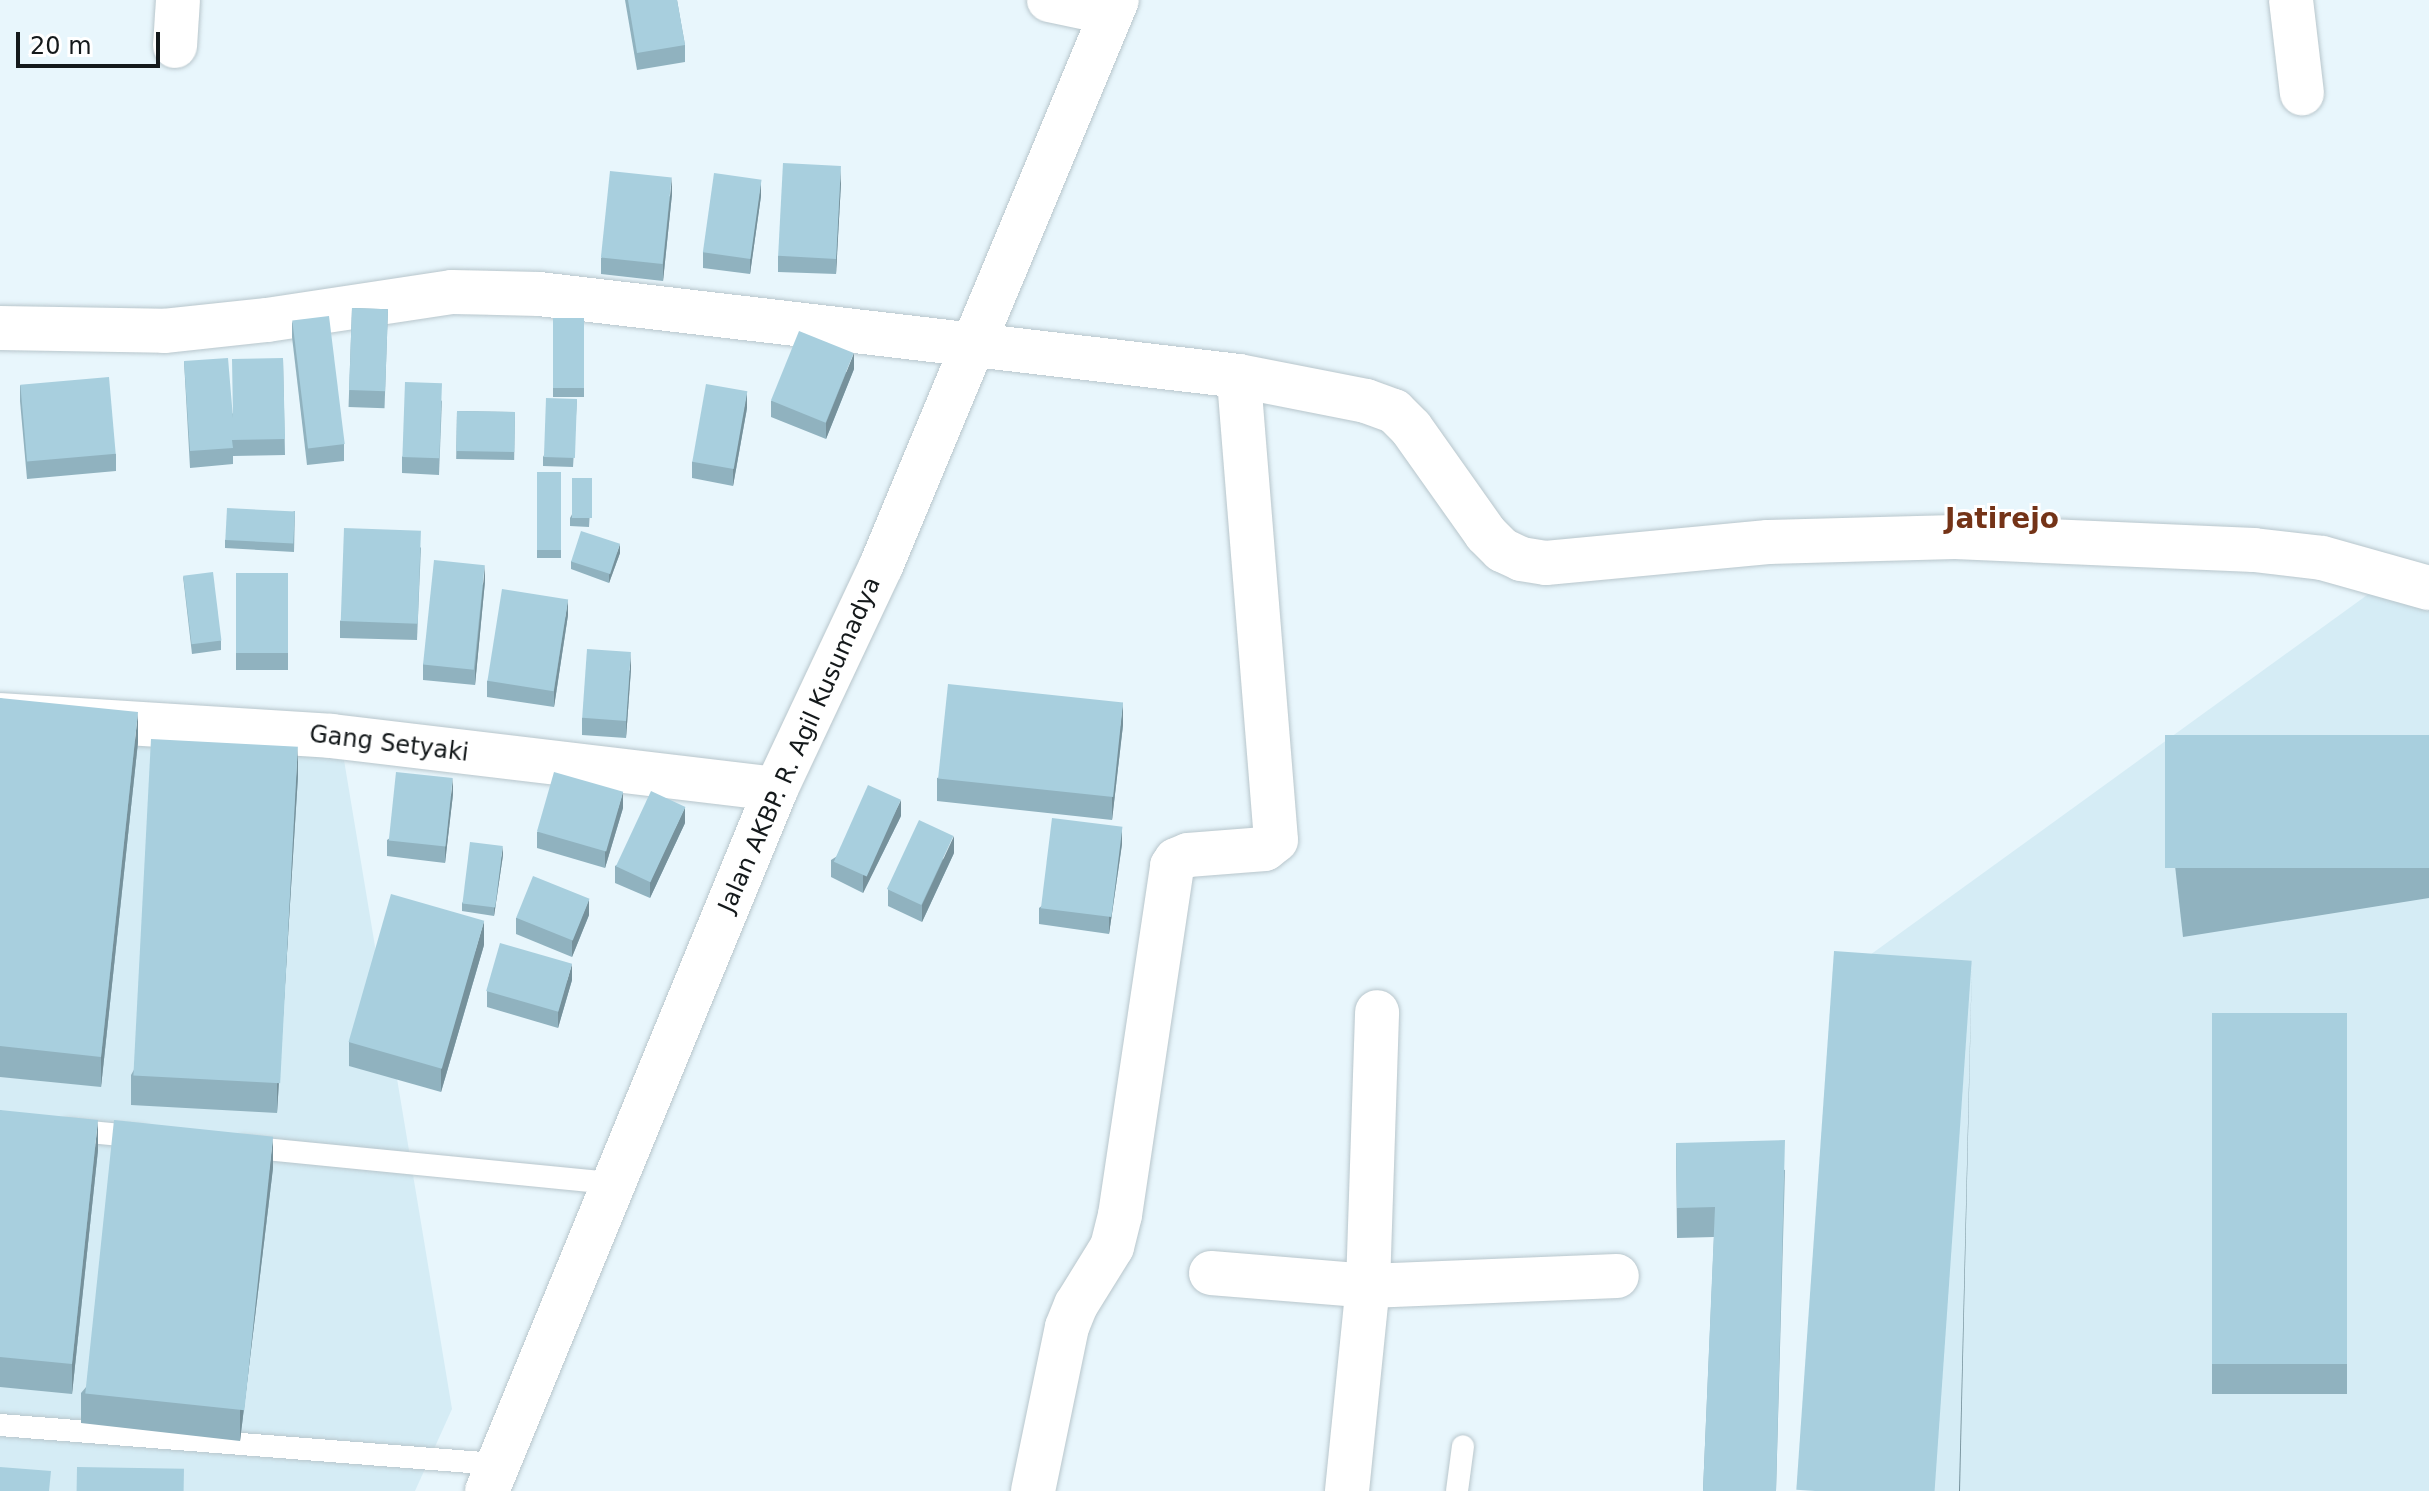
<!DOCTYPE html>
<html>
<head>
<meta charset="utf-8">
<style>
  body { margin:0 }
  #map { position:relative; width:2429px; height:1491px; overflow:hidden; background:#e8f6fc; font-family:"DejaVu Sans",sans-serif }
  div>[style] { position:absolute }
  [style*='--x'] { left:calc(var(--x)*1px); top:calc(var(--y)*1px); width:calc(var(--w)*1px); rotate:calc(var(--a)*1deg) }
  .built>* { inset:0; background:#d5ecf5 }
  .roads { filter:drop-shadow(0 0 2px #b8c6cc) drop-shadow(0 0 2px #b8c6cc) }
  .service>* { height:22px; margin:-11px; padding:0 11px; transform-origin:11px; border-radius:11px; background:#fff }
  .minor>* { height:44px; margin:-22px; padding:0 22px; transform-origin:22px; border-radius:22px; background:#fff }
  .secondary>* { height:44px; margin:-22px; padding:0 22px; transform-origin:22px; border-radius:22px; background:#fff }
  .wall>* { inset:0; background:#90b2bf; transform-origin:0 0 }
  .shaded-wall>* { inset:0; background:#76919b }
  .building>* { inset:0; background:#a8cfde; transform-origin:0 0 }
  span { translate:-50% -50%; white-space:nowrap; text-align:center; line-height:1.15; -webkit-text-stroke:6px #fff; paint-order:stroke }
  .street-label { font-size:24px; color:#14191b }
  .quarter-label { font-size:28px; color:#743317; font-weight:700 }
  .scale { position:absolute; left:16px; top:32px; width:144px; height:36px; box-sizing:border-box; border:4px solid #14191b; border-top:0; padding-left:10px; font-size:24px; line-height:28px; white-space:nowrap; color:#14191b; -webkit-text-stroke:6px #fff; paint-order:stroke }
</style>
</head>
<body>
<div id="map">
  <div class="built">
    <div style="clip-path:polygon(2381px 585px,2429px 602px,2429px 1491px,1814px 1491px,1834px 981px)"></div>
    <div style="clip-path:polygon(0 721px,344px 760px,452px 1409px,415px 1491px,0 1491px)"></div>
  </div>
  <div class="roads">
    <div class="service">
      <div style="--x:69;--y:1130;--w:73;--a:5.5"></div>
      <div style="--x:244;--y:1147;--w:370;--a:5.6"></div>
      <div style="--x:0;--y:1425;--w:499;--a:4.5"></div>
      <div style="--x:1457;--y:1491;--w:45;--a:-82.4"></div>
    </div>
    <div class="minor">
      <div style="--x:1049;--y:0;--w:63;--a:11.8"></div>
      <div style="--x:2291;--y:0;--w:94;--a:83.3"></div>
      <div style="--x:175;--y:46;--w:46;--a:-86.3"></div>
      <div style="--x:0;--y:328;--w:164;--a:1"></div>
      <div style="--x:164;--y:331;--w:104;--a:-6.1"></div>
      <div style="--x:267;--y:320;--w:187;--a:-8.6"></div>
      <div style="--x:452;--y:292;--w:87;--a:1.3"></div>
      <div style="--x:539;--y:294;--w:705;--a:6.68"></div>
      <div style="--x:1239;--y:376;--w:129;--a:11.1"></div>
      <div style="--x:1366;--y:401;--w:30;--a:20"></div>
      <div style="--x:1394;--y:411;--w:24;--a:45"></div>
      <div style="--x:1411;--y:428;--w:130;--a:54.7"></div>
      <div style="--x:1486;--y:534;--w:23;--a:45"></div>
      <div style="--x:1502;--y:550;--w:21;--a:25"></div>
      <div style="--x:1521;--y:559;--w:25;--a:9"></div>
      <div style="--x:1546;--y:563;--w:223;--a:-5.4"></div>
      <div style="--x:1768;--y:542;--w:187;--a:-1.5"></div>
      <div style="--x:1955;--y:537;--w:299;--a:2.5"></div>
      <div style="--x:2254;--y:550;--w:68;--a:6.7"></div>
      <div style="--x:2322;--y:558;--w:111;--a:15.7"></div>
      <div style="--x:0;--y:715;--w:332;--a:3.6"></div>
      <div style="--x:331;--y:736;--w:448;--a:6.8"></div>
      <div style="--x:1211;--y:1273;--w:158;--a:4.7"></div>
      <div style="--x:1368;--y:1286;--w:249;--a:-2.3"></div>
      <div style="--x:1033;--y:1491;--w:167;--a:-78.3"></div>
      <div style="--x:1067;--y:1327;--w:24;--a:-68"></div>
      <div style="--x:1076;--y:1305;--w:68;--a:-58.2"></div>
      <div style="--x:1112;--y:1247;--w:33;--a:-76"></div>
      <div style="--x:1120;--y:1215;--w:353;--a:-81.5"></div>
      <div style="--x:1172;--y:866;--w:7;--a:-56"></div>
      <div style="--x:1176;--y:860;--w:13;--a:-23"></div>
      <div style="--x:1188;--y:855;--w:77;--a:-4.5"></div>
      <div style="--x:1265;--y:849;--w:14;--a:-39"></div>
      <div style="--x:1276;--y:840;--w:465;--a:-94.6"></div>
      <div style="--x:1347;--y:1491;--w:206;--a:-84.2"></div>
      <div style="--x:1368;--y:1286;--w:274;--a:-88.1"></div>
    </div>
    <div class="secondary">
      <div style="--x:487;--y:1491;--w:759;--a:-67.62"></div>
      <div style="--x:776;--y:789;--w:246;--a:-64.8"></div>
      <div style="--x:881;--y:566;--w:613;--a:-67.37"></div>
    </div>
  </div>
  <div class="wall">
    <div style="clip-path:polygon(625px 0,677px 0,685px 45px,685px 62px,637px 70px)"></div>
    <div style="clip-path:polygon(841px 183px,836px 274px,778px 272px,778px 256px)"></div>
    <div style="clip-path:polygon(672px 194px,663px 281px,601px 274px,601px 258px)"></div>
    <div style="clip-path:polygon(761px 196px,750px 274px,703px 268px,703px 252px)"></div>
    <div style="left:352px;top:308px;width:36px;height:99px;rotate:2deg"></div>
    <div style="left:553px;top:318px;width:31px;height:79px"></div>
    <div style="clip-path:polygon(292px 321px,344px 444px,344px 461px,307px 465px,292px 337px)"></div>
    <div style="clip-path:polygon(283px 358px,285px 455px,233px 456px,233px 464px,190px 468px,184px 361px,232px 414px)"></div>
    <div style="clip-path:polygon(854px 369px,826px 439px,771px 417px,771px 401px)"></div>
    <div style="clip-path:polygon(20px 385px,116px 454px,116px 471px,27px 479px,20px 401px)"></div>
    <div style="clip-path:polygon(577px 399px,573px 467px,543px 466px,543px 457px)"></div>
    <div style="clip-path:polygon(442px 400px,439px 475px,402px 473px,402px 457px)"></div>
    <div style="clip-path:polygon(747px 408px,733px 486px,692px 478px,692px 462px)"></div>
    <div style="left:457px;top:411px;width:58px;height:48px;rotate:1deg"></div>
    <div style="left:537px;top:472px;width:24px;height:86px"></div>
    <div style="clip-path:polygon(592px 478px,589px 527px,570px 526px,570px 518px)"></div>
    <div style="clip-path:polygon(295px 511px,294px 552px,225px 548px,225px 540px)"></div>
    <div style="clip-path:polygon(421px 547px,417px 640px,340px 638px,340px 621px)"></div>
    <div style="clip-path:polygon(620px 553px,609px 583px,571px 569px,571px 561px)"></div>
    <div style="left:236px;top:573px;width:52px;height:97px"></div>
    <div style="clip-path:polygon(183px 576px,221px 641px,221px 650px,192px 654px)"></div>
    <div style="clip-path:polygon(485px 581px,475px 685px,423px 680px,423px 664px)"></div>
    <div style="clip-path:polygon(568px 615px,554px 707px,487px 697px,487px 681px)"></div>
    <div style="clip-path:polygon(631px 669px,626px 738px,582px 735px,582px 718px)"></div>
    <div style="clip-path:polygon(0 698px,138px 742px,101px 1087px,0 1077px)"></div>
    <div style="clip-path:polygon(1123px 725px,1112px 820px,937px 801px,937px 778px)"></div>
    <div style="clip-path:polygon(2429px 735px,2429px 898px,2183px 937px,2169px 812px,2169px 781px)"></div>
    <div style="clip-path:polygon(298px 776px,277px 1113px,131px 1105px,131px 1075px)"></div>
    <div style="clip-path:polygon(453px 794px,445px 863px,387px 856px,387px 840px)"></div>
    <div style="clip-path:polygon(623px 808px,605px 868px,537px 848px,537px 832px)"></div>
    <div style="clip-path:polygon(901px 816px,863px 893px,831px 877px,831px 860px)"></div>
    <div style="clip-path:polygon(685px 823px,650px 898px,615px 883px,615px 866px)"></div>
    <div style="clip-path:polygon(1122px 844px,1109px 934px,1039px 924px,1039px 908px)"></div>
    <div style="clip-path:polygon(954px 853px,922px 922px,888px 906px,888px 889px)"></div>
    <div style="clip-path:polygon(503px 855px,494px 916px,462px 911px,462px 903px)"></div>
    <div style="clip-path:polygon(589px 915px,572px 957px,516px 934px,516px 918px)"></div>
    <div style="clip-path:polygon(484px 945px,441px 1092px,349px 1066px,349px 1042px)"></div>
    <div style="clip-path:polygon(572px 980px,558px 1028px,487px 1007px,487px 991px)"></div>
    <div style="left:2212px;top:1013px;width:135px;height:381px"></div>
    <div style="clip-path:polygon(0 1110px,98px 1150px,72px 1394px,0 1387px)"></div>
    <div style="clip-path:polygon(1676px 1143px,1785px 1170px,1776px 1491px,1703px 1491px,1714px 1237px,1677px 1238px)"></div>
    <div style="clip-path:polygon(273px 1168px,240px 1441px,81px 1423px,81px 1393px)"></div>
  </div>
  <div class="shaded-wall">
    <div style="clip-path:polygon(841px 166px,841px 183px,836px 274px,836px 258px)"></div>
    <div style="clip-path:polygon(672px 177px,672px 194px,663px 281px,663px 264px)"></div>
    <div style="clip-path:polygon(761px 180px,761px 196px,750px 274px,750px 258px)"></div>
    <div style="clip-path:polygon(854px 353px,854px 369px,826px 439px,826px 423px)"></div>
    <div style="clip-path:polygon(747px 391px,747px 408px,733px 486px,733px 469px)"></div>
    <div style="clip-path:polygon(620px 544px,620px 553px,609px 583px,609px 575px)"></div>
    <div style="clip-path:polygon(485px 565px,485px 581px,475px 685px,475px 669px)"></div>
    <div style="clip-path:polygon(568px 599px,568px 615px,554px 707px,554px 691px)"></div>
    <div style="clip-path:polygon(631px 652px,631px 669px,626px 738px,626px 721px)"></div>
    <div style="clip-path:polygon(1123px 702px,1123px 725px,1112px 820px,1112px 796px)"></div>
    <div style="clip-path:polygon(138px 712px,138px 742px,101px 1087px,101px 1057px)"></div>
    <div style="clip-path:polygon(298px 746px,298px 776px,277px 1113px,277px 1083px)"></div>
    <div style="clip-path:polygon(453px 778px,453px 794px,445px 863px,445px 847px)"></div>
    <div style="clip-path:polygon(623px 792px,623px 808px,605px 868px,605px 851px)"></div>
    <div style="clip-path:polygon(901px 800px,901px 816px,863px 893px,863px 876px)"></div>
    <div style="clip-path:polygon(685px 807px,685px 823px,650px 898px,650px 882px)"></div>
    <div style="clip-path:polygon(1122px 827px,1122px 844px,1109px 934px,1109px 918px)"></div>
    <div style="clip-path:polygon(954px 836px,954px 853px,922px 922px,922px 905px)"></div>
    <div style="clip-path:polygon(503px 846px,503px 855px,494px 916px,494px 907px)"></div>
    <div style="clip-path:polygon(589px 899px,589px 915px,572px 957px,572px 941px)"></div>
    <div style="clip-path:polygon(484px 921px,484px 945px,441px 1092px,441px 1068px)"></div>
    <div style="clip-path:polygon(1972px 960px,1960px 1491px,1959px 1491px)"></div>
    <div style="clip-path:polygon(572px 964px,572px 980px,558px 1028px,558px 1011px)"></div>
    <div style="clip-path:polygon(98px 1120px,98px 1150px,72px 1394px,72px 1364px)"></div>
    <div style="clip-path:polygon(273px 1138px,273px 1168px,240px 1441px,240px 1411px)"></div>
  </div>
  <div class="building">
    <div style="clip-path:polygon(628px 0,677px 0,685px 45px,637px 53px)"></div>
    <div style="left:783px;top:163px;width:58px;height:93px;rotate:3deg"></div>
    <div style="left:610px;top:171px;width:62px;height:87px;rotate:6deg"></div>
    <div style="left:714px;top:173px;width:48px;height:80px;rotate:8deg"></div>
    <div style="left:352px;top:308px;width:36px;height:82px;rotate:2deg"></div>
    <div style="left:329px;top:316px;width:129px;height:37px;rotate:83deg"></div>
    <div style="left:553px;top:318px;width:31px;height:70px"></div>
    <div style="left:799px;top:331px;width:59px;height:75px;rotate:22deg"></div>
    <div style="clip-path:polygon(228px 358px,233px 418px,232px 359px,283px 358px,285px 439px,232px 440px,233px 448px,190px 451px,184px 361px)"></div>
    <div style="left:109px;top:377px;width:77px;height:89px;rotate:85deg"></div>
    <div style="left:405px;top:382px;width:37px;height:75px;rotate:2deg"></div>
    <div style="left:706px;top:384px;width:42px;height:79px;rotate:10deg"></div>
    <div style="left:546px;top:398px;width:31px;height:59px;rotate:2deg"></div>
    <div style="left:457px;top:411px;width:58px;height:40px;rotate:1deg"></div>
    <div style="left:537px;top:472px;width:24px;height:78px"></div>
    <div style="left:572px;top:478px;width:20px;height:40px"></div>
    <div style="left:227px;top:508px;width:68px;height:32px;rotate:3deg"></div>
    <div style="left:344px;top:528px;width:77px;height:93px;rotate:2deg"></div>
    <div style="left:581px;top:531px;width:41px;height:32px;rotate:18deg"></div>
    <div style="left:434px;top:560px;width:51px;height:105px;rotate:6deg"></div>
    <div style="left:213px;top:572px;width:69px;height:30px;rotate:83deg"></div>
    <div style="left:236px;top:573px;width:52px;height:80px"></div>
    <div style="left:502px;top:589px;width:67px;height:93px;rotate:9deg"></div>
    <div style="left:587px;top:649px;width:44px;height:69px;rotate:4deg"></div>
    <div style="left:948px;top:684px;width:176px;height:95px;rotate:6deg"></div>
    <div style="clip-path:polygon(0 698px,138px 712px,101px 1057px,0 1046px)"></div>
    <div style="left:2429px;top:735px;width:133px;height:264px;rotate:90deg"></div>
    <div style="left:151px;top:739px;width:147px;height:337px;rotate:3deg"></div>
    <div style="left:396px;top:772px;width:57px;height:69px;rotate:6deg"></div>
    <div style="left:554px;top:772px;width:72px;height:62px;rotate:16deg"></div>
    <div style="left:868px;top:785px;width:36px;height:84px;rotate:24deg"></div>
    <div style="left:651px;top:791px;width:38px;height:83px;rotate:25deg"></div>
    <div style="left:1052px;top:818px;width:71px;height:91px;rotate:7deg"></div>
    <div style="left:919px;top:820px;width:38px;height:76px;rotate:25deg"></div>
    <div style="left:470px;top:842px;width:33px;height:62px;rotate:7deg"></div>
    <div style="left:533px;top:876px;width:61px;height:45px;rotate:22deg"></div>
    <div style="left:391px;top:894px;width:97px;height:154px;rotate:16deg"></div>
    <div style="left:500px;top:943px;width:75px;height:50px;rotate:16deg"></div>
    <div style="left:1834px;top:951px;width:138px;height:540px;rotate:4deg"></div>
    <div style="left:2212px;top:1013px;width:135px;height:351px"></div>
    <div style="clip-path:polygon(0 1110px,98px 1120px,72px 1364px,0 1357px)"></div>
    <div style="left:114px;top:1120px;width:160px;height:275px;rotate:6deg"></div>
    <div style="clip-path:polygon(1785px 1140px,1776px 1491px,1703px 1491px,1715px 1207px,1677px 1208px,1676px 1143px)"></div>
    <div style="clip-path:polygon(0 1467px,51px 1471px,49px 1491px,0 1491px)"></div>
    <div style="left:77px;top:1467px;width:107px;height:24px;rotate:1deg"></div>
  </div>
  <div class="street-label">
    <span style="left:389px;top:744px;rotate:7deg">Gang Setyaki</span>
    <span style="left:800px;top:745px;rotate:-66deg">Jalan AKBP. R. Agil Kusumadya</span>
  </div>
  <div class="quarter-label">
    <span style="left:2002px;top:519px">Jatirejo</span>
  </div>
  <div class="scale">20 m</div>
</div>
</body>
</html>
